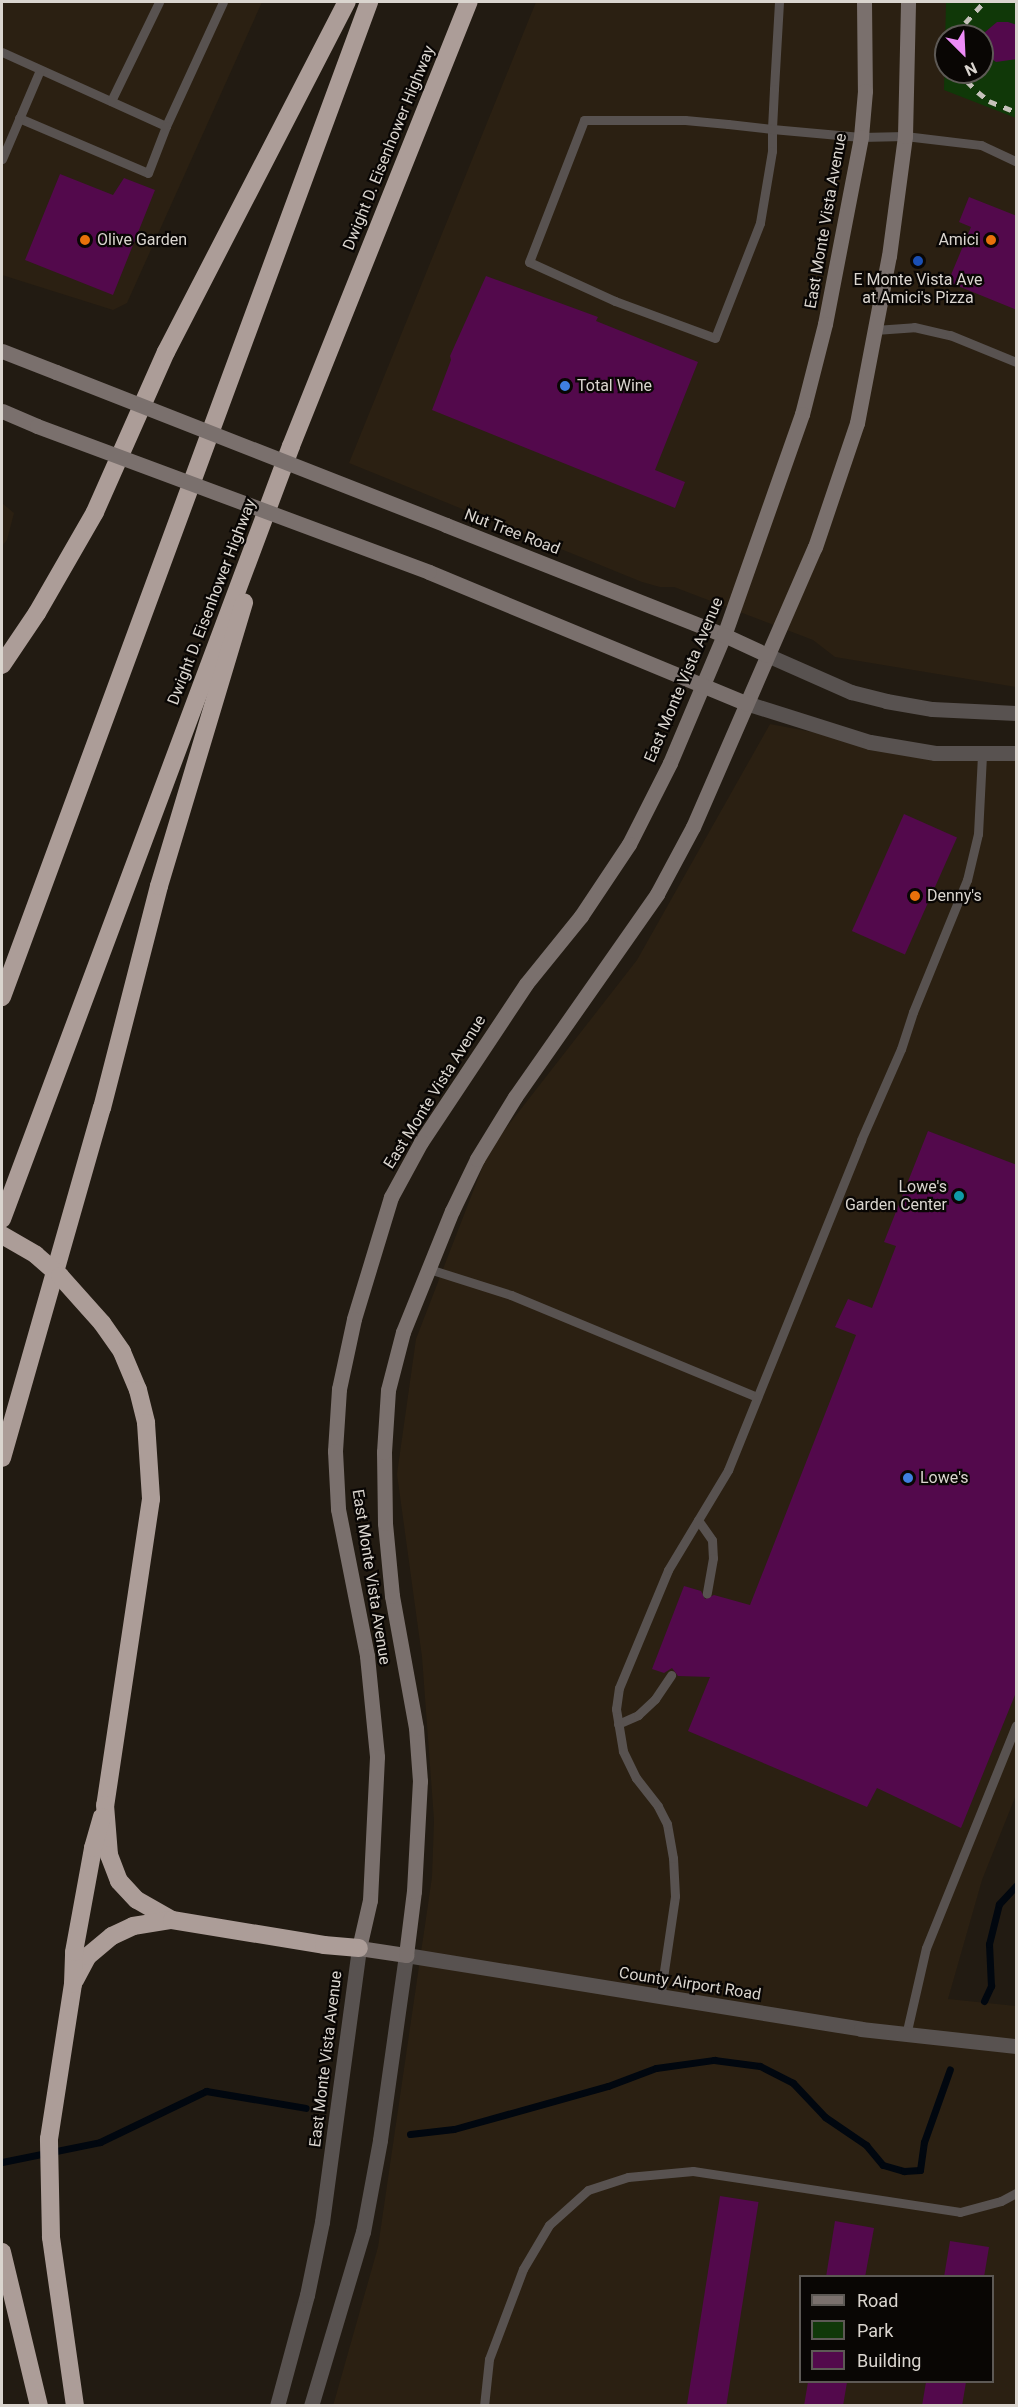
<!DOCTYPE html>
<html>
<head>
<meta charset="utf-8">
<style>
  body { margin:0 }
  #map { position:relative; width:1018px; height:2407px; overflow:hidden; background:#221b12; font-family:Roboto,sans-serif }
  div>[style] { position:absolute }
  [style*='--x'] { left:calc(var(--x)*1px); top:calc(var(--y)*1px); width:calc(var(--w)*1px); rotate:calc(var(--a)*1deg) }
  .built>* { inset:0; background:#2b2012 }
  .green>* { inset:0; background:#103808 }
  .stream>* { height:7px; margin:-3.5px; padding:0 3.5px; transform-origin:3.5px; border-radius:3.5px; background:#01070f }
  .building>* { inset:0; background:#53094c; transform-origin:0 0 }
  .service>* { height:9px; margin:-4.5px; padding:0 4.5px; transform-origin:4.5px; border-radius:4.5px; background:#585250 }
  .minor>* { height:15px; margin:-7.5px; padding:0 7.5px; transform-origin:7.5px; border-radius:7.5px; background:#585250 }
  .tertiary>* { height:15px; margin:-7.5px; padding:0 7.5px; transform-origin:7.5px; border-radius:7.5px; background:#585250 }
  .secondary>* { height:15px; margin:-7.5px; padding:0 7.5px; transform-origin:7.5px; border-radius:7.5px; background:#7a706d }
  .motorway>* { height:18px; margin:-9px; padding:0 9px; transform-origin:9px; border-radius:9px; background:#ac9d98 }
  .rail>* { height:4.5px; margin-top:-2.25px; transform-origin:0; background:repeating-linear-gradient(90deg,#c6c1bb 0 8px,transparent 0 16px) }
  .secondary-bridge>* { height:15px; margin:-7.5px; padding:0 7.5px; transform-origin:7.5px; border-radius:7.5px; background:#7a706d }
  .motorway-bridge>* { height:18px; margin:-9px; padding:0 9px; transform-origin:9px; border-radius:9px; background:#ac9d98 }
  .dots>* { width:16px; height:16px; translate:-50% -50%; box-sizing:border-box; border:3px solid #090604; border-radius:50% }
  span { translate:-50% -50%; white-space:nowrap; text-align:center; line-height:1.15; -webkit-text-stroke:4.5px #090604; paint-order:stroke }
  .street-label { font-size:16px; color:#dad5cf }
  .poi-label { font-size:16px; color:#dad5cf }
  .left { translate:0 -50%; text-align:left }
  .right { translate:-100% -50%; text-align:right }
  .frame { position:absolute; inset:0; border:3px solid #dad5cf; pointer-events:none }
  .legend { position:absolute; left:799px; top:2275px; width:195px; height:108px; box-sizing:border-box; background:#090604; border:2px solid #5d5955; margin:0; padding:8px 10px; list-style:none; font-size:18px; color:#dad5cf }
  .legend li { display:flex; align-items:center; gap:12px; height:30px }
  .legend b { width:30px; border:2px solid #5d5955 }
  .north { position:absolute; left:934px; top:24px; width:60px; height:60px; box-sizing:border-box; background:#090604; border:2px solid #5d5955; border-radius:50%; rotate:156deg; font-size:16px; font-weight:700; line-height:24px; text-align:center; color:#dad5cf }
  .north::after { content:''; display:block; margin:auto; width:21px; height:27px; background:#ee8cf8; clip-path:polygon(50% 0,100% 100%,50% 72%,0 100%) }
</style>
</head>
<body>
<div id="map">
  <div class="built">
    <div style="clip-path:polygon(2px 2px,262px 2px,127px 303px,113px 310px,2px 275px)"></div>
    <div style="clip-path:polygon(evenodd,536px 2px,1016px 2px,1016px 687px,835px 657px,813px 640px,674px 587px,660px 587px,642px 582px,349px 463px,536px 2px,946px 36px,982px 36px,982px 72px,946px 72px,946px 36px)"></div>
    <div style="clip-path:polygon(2px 503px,14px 513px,7px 540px,2px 546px)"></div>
    <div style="clip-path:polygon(evenodd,770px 724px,923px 753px,1016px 750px,1016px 1795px,982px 1880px,948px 1999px,1016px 2006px,1016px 2405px,333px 2406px,378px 2247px,432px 1877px,434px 1820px,422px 1657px,397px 1474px,416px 1339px,489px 1150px,637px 960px,770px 724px,800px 2276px,992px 2276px,992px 2382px,800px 2382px,800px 2276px)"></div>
  </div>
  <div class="green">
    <div style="clip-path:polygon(evenodd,946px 2px,1016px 2px,1016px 118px,944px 90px,946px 2px,946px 36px,982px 36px,982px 72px,946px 72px,946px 36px)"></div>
  </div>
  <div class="stream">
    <div style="--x:984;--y:2001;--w:17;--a:-65"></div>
    <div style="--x:991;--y:1986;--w:42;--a:-92.7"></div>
    <div style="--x:989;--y:1944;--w:41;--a:-76"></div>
    <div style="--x:999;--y:1904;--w:25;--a:-47"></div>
    <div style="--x:410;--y:2134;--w:44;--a:-6.5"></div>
    <div style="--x:454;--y:2129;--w:160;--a:-15.6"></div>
    <div style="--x:608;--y:2086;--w:51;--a:-20.6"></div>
    <div style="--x:656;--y:2068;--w:59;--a:-7.9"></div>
    <div style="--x:714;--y:2060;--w:46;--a:7.4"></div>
    <div style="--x:760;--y:2066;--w:37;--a:27"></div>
    <div style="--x:793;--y:2083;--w:47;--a:46.7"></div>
    <div style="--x:825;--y:2117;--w:50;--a:34.3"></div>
    <div style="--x:866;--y:2145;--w:26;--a:50"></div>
    <div style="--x:883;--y:2165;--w:22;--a:16"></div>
    <div style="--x:904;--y:2171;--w:16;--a:-4"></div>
    <div style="--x:920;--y:2170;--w:28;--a:-82"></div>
    <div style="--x:924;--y:2142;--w:77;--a:-70.4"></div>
    <div style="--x:2;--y:2162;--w:100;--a:-11.5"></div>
    <div style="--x:100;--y:2142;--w:118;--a:-25.7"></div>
    <div style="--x:206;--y:2091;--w:101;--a:9.6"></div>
  </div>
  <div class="building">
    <div style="clip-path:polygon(997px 22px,1008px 22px,1017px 25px,1017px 59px,996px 62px,984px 53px,984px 33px)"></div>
    <div style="clip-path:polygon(60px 174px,113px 195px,124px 178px,155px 190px,113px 295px,25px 260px)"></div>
    <div style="clip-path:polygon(969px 197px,1017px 216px,1017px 310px,948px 282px,971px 227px,959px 222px)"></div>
    <div style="clip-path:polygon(486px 276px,598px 317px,596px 321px,698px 362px,655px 470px,685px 482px,675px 508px,432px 410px,451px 360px,450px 356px)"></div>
    <div style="left:904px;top:814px;width:58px;height:128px;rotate:24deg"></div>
    <div style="clip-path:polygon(928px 1131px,1017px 1165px,1017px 1690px,961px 1828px,877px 1788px,867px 1807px,688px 1731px,710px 1677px,678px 1676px,672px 1668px,664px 1673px,652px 1669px,684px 1586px,701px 1591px,705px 1599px,714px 1595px,750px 1605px,856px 1335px,835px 1327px,848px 1299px,872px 1308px,896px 1246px,884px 1242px)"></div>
    <div style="left:720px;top:2196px;width:39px;height:213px;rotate:9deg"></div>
    <div style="clip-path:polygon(835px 2221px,874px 2228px,865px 2277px,826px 2277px)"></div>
    <div style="clip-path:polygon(950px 2241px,989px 2247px,984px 2277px,944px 2277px)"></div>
    <div style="clip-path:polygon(808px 2382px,847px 2382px,843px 2406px,804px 2406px)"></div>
    <div style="clip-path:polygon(926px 2382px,966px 2382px,962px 2406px,922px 2406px)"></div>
  </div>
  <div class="service">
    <div style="--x:779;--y:2;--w:87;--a:93.3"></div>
    <div style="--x:774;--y:89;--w:40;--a:92.9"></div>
    <div style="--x:772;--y:129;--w:22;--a:90"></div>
    <div style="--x:772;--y:151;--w:73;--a:99.5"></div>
    <div style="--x:760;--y:223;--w:123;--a:111.4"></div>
    <div style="--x:715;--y:338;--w:107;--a:-159.7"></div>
    <div style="--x:615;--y:301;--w:94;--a:-155.6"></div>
    <div style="--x:529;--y:262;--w:152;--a:-68.8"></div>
    <div style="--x:584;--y:120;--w:101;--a:0"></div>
    <div style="--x:685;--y:120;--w:43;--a:5.3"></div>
    <div style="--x:728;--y:124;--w:44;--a:6.5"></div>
    <div style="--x:772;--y:129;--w:89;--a:5.1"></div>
    <div style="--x:861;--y:137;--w:44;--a:-1.3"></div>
    <div style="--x:905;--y:136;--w:77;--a:6.8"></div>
    <div style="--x:981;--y:145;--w:38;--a:25"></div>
    <div style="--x:2;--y:52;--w:180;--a:24.3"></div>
    <div style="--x:166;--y:126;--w:136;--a:-65.3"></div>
    <div style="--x:111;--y:101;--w:110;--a:-64.1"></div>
    <div style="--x:19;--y:118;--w:140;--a:23.1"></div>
    <div style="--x:148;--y:173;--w:50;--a:-69"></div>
    <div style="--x:2;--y:159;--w:97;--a:-66.9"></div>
    <div style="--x:875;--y:330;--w:39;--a:-4"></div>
    <div style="--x:914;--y:327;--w:37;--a:13"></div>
    <div style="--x:950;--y:335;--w:71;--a:22.2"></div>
    <div style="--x:429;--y:1269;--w:86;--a:17.6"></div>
    <div style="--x:511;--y:1295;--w:266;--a:22.5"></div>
    <div style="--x:698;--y:1520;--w:24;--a:55"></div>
    <div style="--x:712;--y:1540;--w:18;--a:87"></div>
    <div style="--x:713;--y:1558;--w:36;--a:100"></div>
    <div style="--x:618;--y:1724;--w:22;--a:-24"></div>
    <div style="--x:638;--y:1715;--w:23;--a:-43"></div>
    <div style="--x:655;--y:1699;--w:29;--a:-56"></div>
    <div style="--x:660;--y:1998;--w:103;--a:-81.6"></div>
    <div style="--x:675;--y:1896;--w:38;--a:-93"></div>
    <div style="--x:673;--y:1858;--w:35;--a:-100"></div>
    <div style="--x:667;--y:1824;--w:20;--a:-117"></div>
    <div style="--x:658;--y:1806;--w:36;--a:-128"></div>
    <div style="--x:636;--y:1778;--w:30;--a:-116"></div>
    <div style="--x:623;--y:1751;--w:43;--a:-99.5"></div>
    <div style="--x:616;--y:1709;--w:21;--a:-82"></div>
    <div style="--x:619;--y:1688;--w:128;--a:-67.4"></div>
    <div style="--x:668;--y:1570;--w:117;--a:-59"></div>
    <div style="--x:728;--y:1470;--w:356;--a:-68"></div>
    <div style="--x:861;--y:1140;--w:99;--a:-66.3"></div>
    <div style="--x:901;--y:1049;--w:39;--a:-72"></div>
    <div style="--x:913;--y:1012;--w:143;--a:-67.8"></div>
    <div style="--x:967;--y:880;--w:47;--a:-76.6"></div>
    <div style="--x:978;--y:834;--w:80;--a:-87.1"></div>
    <div style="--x:906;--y:2035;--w:89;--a:-77.1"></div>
    <div style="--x:926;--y:1948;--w:240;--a:-68"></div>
    <div style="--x:484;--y:2406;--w:47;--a:-83.9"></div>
    <div style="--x:489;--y:2359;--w:96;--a:-69.3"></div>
    <div style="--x:523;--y:2269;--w:51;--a:-59.4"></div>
    <div style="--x:549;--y:2225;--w:52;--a:-41.9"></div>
    <div style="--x:588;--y:2190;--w:42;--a:-18"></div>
    <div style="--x:628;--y:2177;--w:65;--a:-5.3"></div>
    <div style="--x:693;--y:2171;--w:270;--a:8.7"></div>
    <div style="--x:960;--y:2212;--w:42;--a:-15"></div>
    <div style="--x:1001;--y:2201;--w:17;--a:-28"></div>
  </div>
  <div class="minor">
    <div style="--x:406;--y:1955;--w:461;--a:9.2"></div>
    <div style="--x:861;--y:2029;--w:156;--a:6.3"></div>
  </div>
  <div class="tertiary">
    <div style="--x:767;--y:655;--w:92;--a:23.8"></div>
    <div style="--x:851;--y:692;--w:36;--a:14"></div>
    <div style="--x:886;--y:701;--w:47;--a:9.9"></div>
    <div style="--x:932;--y:709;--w:84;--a:2.7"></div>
    <div style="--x:746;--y:703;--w:130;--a:17.5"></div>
    <div style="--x:870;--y:742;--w:66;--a:9.6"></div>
    <div style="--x:935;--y:753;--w:81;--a:0"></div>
    <div style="--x:277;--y:2406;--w:115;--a:-74.9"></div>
    <div style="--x:307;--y:2295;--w:75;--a:-78.4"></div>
    <div style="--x:322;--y:2222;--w:276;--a:-82.3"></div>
    <div style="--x:311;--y:2406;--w:182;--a:-73.4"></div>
    <div style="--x:363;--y:2232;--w:94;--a:-79.5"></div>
    <div style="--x:380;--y:2140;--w:187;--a:-82"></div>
  </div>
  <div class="secondary">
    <div style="--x:864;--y:2;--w:89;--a:89.4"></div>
    <div style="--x:865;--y:91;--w:46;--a:95"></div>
    <div style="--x:861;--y:137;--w:190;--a:100.9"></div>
    <div style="--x:825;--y:324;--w:93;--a:104.3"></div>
    <div style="--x:802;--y:414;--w:234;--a:109.4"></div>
    <div style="--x:724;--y:635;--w:139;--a:112.9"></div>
    <div style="--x:670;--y:763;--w:91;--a:116.8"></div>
    <div style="--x:629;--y:844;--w:87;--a:123.7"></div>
    <div style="--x:581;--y:916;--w:87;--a:129"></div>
    <div style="--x:526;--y:984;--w:190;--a:123.6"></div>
    <div style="--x:421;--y:1142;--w:63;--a:118.6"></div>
    <div style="--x:391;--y:1197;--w:127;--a:106.9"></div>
    <div style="--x:354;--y:1319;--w:72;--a:102.1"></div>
    <div style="--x:339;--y:1389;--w:62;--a:93.7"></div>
    <div style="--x:335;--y:1451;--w:58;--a:87"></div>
    <div style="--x:338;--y:1509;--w:150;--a:78.8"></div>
    <div style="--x:367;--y:1656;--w:101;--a:84.3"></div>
    <div style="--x:377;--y:1757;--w:143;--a:92.8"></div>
    <div style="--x:370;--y:1900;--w:49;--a:102.9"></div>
    <div style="--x:359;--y:1948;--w:48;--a:8.5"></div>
    <div style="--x:406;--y:1955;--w:64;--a:-82.9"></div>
    <div style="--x:414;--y:1891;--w:110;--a:-86.9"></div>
    <div style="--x:420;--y:1781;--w:53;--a:-94.3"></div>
    <div style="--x:416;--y:1728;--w:134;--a:-100.3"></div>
    <div style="--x:392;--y:1596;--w:73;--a:-95.5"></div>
    <div style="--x:385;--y:1523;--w:71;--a:-90.8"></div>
    <div style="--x:384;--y:1452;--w:62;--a:-86.3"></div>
    <div style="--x:388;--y:1390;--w:60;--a:-75.5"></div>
    <div style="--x:403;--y:1332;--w:131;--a:-68"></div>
    <div style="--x:452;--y:1211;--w:58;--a:-64.3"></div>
    <div style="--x:477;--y:1159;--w:73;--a:-58.5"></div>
    <div style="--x:515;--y:1097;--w:248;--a:-55"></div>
    <div style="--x:657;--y:894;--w:76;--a:-61.8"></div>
    <div style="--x:693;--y:827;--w:305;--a:-66.5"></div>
    <div style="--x:815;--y:547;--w:131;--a:-71.3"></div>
    <div style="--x:857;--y:423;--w:170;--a:-79.2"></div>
    <div style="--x:889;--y:256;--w:121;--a:-82.4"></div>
    <div style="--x:905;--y:136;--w:134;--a:-88.7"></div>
    <div style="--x:2;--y:351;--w:58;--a:21.3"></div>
    <div style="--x:2;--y:411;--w:38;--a:23"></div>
    <div style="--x:446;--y:525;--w:299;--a:21.6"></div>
    <div style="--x:724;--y:635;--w:47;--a:24.9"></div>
    <div style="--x:429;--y:572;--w:343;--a:22.5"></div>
  </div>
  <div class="motorway">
    <div style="--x:2;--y:665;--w:63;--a:-56.1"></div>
    <div style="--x:37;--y:613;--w:116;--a:-60.1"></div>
    <div style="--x:95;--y:512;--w:175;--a:-66.1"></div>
    <div style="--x:166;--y:352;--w:394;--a:-62.7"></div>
    <div style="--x:2;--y:997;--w:1061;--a:-69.75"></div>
    <div style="--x:2;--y:1219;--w:825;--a:-69.5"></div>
    <div style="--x:291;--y:446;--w:478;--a:-68.2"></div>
    <div style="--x:102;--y:1323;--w:35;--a:55"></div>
    <div style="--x:122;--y:1352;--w:41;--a:67.2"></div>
    <div style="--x:138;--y:1390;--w:34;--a:76"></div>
    <div style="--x:146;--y:1423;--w:76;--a:86.2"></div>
    <div style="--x:151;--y:1499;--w:309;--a:98.5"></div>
    <div style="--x:105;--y:1805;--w:50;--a:85.4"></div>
    <div style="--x:109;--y:1855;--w:28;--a:69"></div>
    <div style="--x:119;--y:1881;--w:26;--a:47"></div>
    <div style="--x:137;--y:1900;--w:40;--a:29.7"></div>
    <div style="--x:2;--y:1458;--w:364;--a:-74.1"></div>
    <div style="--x:102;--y:1108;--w:229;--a:-75.6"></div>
    <div style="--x:159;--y:886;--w:296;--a:-73.3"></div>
    <div style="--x:75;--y:1980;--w:27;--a:-62"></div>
    <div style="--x:88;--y:1956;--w:31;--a:-40"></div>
    <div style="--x:112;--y:1936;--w:23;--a:-25"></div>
    <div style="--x:133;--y:1926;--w:39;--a:-9"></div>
    <div style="--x:172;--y:1920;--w:154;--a:9.3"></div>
    <div style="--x:324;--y:1945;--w:35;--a:5"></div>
    <div style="--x:2;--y:2252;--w:158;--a:76.5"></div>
    <div style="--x:75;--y:2406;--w:171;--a:-98.1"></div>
    <div style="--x:51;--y:2237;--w:98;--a:-91.2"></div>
    <div style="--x:49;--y:2139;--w:157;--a:-81.2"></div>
    <div style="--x:73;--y:1984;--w:32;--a:-88"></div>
    <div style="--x:74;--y:1952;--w:106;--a:-79.6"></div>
    <div style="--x:93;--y:1848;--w:32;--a:-74"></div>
  </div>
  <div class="rail">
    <div style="--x:962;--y:36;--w:13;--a:-77"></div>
    <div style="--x:965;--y:23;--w:28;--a:-48"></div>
    <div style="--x:964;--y:72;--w:9;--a:72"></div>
    <div style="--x:967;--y:81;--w:16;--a:45"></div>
    <div style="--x:978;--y:92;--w:14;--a:39"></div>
    <div style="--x:989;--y:101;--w:29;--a:22"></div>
  </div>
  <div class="secondary-bridge">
    <div style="--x:56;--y:372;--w:419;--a:21.4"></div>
    <div style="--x:37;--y:426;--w:418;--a:20.4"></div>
  </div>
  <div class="motorway-bridge">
    <div style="--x:2;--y:1235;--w:39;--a:30"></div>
    <div style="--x:36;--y:1255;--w:32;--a:41"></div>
    <div style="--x:60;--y:1276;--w:63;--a:48.2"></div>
  </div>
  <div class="dots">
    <div style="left:85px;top:240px;background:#e8710a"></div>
    <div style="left:991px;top:240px;background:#e8710a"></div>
    <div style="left:918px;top:261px;background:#1a4fb4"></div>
    <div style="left:565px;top:386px;background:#3f7fe0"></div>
    <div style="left:915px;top:896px;background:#e8710a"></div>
    <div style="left:959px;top:1196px;background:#0f9aa8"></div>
    <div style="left:908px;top:1478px;background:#3f7fe0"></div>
  </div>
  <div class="street-label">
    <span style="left:389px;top:148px;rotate:-68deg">Dwight D. Eisenhower Highway</span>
    <span style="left:826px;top:221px;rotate:-80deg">East Monte Vista Avenue</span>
    <span style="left:512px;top:532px;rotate:21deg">Nut Tree Road</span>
    <span style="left:212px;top:602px;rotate:-69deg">Dwight D. Eisenhower Highway</span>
    <span style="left:684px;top:680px;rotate:-67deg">East Monte Vista Avenue</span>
    <span style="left:435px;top:1092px;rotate:-58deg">East Monte Vista Avenue</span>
    <span style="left:371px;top:1577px;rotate:81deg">East Monte Vista Avenue</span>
    <span style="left:690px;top:1984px;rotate:9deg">County Airport Road</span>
    <span style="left:326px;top:2059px;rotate:-83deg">East Monte Vista Avenue</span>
  </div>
  <div class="poi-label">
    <span class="left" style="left:97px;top:240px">Olive Garden</span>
    <span class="right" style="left:979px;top:240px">Amici</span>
    <span style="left:918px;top:289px">E Monte Vista Ave<br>at Amici's Pizza</span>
    <span class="left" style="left:577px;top:386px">Total Wine</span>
    <span class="left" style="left:927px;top:896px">Denny's</span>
    <span class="right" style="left:947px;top:1196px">Lowe's<br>Garden Center</span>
    <span class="left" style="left:920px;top:1478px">Lowe's</span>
  </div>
  <div class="frame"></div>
  <ul class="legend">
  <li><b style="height:8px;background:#7a706d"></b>Road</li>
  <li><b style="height:16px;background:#103808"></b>Park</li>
  <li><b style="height:16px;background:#53094c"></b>Building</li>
  </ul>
  <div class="north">N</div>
</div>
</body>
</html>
